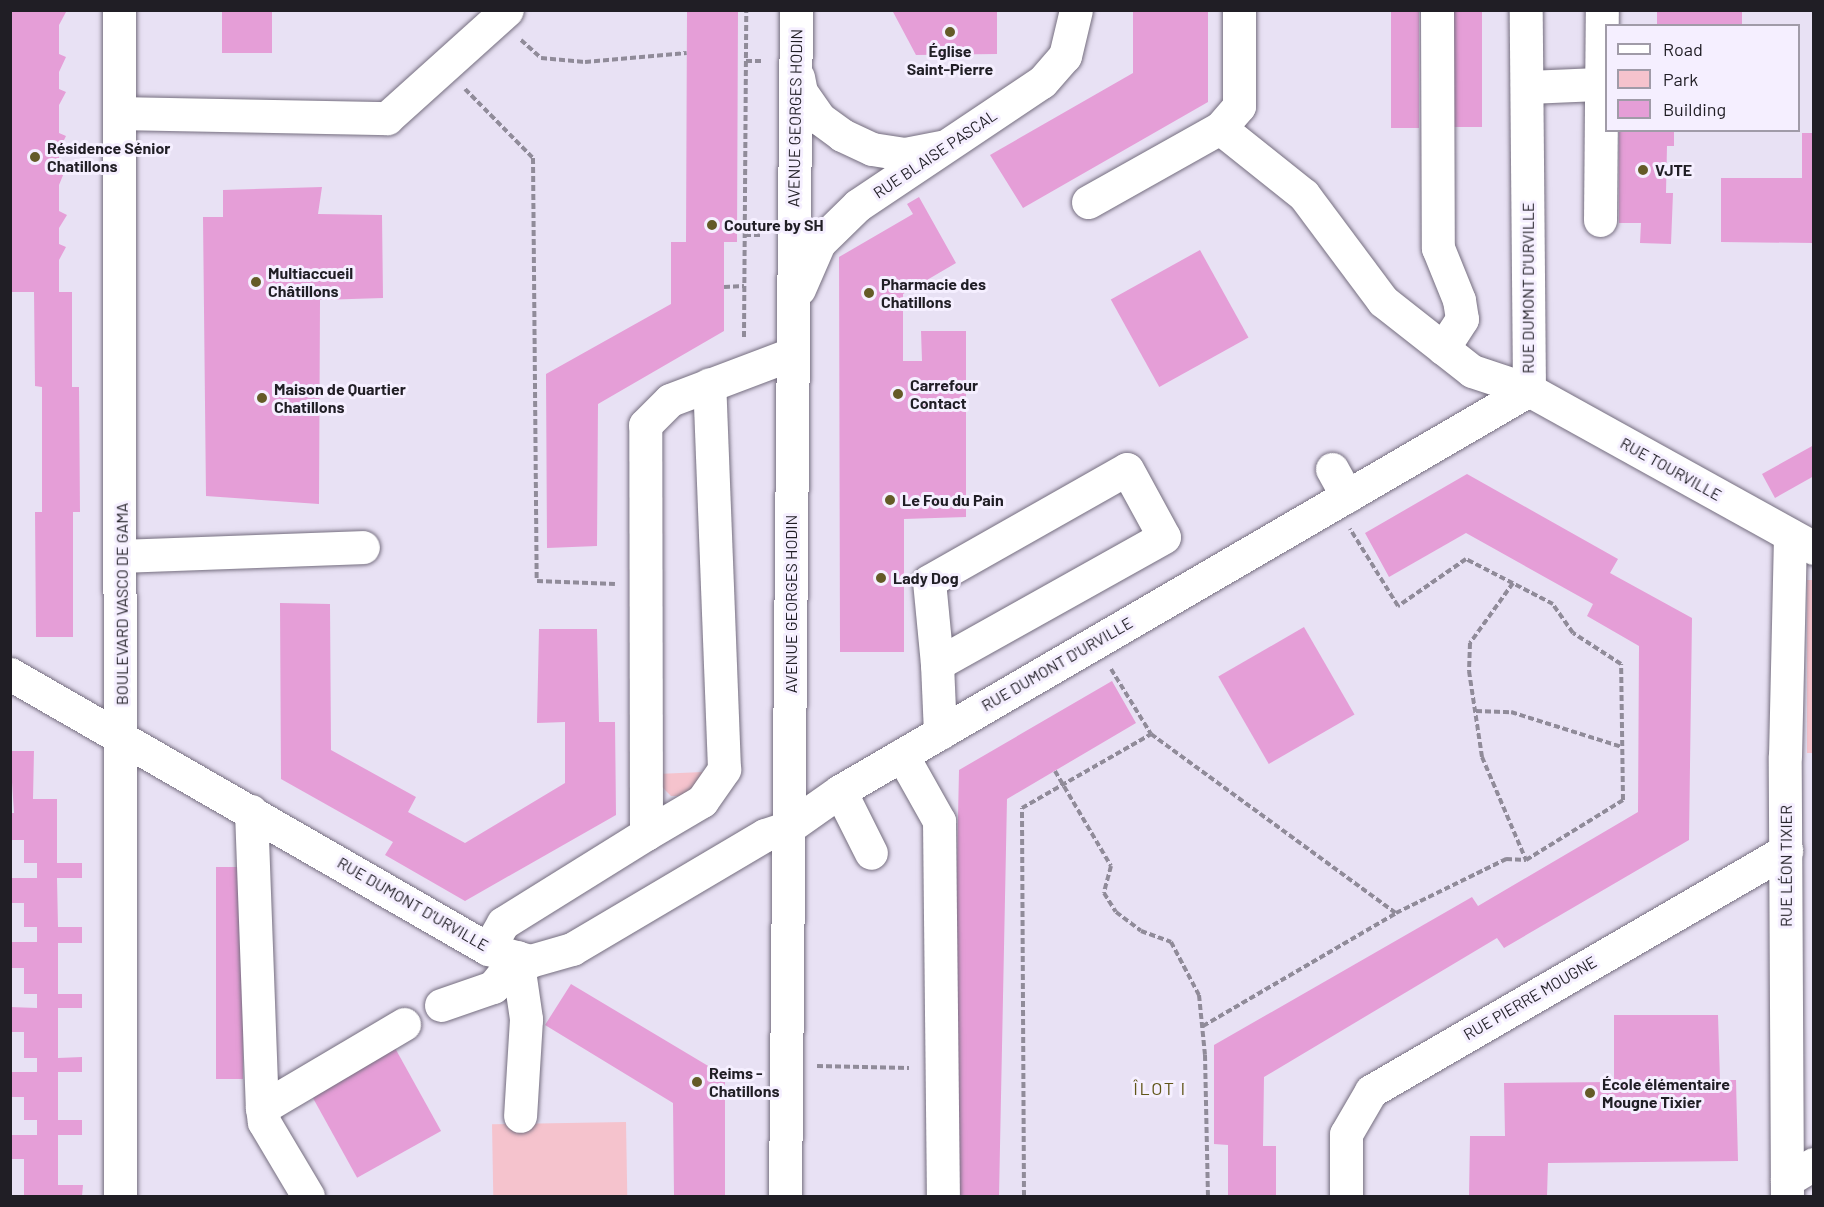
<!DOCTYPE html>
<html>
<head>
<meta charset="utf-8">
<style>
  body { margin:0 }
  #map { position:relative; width:1824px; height:1207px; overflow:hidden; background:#e8e1f4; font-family:Barlow,sans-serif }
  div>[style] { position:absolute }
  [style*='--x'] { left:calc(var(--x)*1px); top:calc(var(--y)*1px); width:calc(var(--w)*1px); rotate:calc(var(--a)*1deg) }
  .green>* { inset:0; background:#f5c3cd; transform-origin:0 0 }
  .building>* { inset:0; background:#e59ed7; transform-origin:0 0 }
  .path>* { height:4px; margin-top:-2px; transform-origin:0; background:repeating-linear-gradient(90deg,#908b99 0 6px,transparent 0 9px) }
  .roads { filter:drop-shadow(0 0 2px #756e7f) drop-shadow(0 0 2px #756e7f) }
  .minor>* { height:33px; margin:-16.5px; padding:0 16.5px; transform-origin:16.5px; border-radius:16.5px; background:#fff }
  .dots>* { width:16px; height:16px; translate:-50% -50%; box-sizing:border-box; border:3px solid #f5efff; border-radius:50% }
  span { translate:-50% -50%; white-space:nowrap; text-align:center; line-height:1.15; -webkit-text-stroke:6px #f5efff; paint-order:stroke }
  .poi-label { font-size:16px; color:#201e25; font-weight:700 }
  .left { translate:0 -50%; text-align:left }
  .street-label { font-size:16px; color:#201e25 }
  .neighbourhood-label { font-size:18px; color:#605518; letter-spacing:1.5px }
  .frame { position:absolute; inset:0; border:12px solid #201e25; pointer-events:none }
  .legend { position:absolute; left:1605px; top:24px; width:195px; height:108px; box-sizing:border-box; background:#f5efff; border:2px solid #a09ba8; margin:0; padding:8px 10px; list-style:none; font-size:18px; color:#201e25 }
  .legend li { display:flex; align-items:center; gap:12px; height:30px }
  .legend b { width:30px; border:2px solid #a09ba8 }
</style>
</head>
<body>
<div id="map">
  <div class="green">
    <div style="left:1813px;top:580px;width:173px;height:6px;rotate:90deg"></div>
    <div style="clip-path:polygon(703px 772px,690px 796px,671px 796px,660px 785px,657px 774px)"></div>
    <div style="left:626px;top:1122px;width:74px;height:134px;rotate:89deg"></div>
  </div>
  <div class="building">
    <div style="clip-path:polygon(10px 10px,66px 12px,59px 25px,59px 54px,66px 57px,59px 72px,59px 89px,66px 92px,59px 105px,59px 133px,66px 136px,59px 150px,59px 165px,66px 168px,59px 185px,59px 211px,67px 215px,59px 228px,59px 244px,66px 247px,59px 260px,59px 292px,72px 292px,72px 387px,79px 387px,80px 512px,73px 512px,73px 637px,36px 637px,35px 512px,42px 512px,42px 387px,35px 386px,34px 292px,10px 292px)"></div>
    <div style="left:222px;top:10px;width:50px;height:43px"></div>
    <div style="clip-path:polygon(687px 10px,738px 10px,737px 242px,724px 242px,724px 331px,598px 404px,597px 546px,547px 548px,546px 374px,671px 304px,671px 242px,686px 242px)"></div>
    <div style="clip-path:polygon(892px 10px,997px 10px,997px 54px,916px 55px)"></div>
    <div style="clip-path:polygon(1133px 10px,1208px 10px,1208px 102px,1023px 208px,990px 155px,1133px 73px)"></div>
    <div style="left:1391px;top:10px;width:28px;height:118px"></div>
    <div style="left:1453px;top:10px;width:29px;height:117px"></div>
    <div style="left:1657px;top:10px;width:85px;height:16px"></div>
    <div style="clip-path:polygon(1619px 130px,1674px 130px,1674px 146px,1667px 146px,1666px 193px,1673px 193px,1671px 244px,1640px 243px,1641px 223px,1619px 223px)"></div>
    <div style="clip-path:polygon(1802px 133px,1814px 133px,1814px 243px,1721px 242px,1721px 178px,1802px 178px)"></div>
    <div style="clip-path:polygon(322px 187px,318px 214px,382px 215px,383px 298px,320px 300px,319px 504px,206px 496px,203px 217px,223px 217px,223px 190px)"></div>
    <div style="clip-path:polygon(919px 197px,956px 263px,903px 294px,903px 361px,922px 361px,921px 331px,966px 331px,966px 517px,904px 519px,904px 652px,840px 652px,839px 257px,913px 214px,907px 204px)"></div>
    <div style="left:1200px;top:250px;width:100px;height:102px;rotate:61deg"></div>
    <div style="clip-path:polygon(1814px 445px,1814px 476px,1775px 498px,1762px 474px)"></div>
    <div style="clip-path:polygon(1467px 474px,1618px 559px,1610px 573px,1692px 618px,1689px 840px,1504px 948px,1497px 938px,1264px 1077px,1263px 1146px,1276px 1146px,1276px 1196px,1228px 1196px,1228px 1145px,1214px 1144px,1214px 1045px,1472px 897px,1478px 906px,1638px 812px,1639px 646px,1587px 616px,1593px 604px,1466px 533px,1389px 577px,1365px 533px)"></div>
    <div style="clip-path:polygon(280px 603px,330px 604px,331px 750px,416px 797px,408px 812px,465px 843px,565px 783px,565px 722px,537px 723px,539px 629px,597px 629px,599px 722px,615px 722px,616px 815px,465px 901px,385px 855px,393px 842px,281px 779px)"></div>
    <div style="left:1304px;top:627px;width:101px;height:99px;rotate:60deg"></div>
    <div style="clip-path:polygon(1112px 681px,1136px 723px,1007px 799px,999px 1196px,950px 1196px,959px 770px)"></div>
    <div style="clip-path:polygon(10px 751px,34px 751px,33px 799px,57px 799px,57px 863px,82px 863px,82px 878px,57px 878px,58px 927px,82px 927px,82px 943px,58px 943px,58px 994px,82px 994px,82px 1008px,58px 1008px,58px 1058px,82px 1057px,82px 1072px,58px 1072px,58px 1120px,82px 1120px,82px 1135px,58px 1135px,58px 1185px,83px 1185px,82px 1196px,24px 1196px,24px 1159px,10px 1159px,10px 1135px,37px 1135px,37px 1120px,24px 1120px,24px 1097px,10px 1097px,10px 1072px,37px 1072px,37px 1058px,24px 1058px,24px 1032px,10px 1032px,10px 1007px,37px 1008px,37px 994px,24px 994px,24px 968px,10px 968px,10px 942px,37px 942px,37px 927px,24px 927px,24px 903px,10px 903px,10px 878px,37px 878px,37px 863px,24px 863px,24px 840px,10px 840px,10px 813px,14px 813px)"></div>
    <div style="left:216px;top:867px;width:27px;height:212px"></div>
    <div style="clip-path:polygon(571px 984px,725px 1076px,725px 1196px,674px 1196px,673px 1103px,545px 1025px)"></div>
    <div style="clip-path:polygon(1614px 1015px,1718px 1015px,1720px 1080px,1736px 1080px,1738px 1161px,1548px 1163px,1547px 1196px,1469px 1196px,1470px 1136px,1505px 1136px,1504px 1083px,1614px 1082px)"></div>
    <div style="left:395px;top:1048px;width:95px;height:96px;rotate:61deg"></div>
  </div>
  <div class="path">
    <div style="--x:521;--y:40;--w:27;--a:42"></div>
    <div style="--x:541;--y:58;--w:44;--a:5.2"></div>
    <div style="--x:585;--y:62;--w:102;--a:-5"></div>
    <div style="--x:746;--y:61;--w:17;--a:0"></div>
    <div style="--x:465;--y:89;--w:97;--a:45.4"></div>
    <div style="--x:533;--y:158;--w:423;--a:89.5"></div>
    <div style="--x:537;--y:581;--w:78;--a:2.2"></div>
    <div style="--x:745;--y:235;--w:17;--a:0"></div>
    <div style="--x:724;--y:287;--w:20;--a:-3"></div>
    <div style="--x:744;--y:337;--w:327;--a:-89.6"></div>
    <div style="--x:1513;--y:583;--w:74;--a:125.6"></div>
    <div style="--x:1470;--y:643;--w:28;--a:92"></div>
    <div style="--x:1469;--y:671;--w:87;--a:81.4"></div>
    <div style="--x:1482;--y:757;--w:112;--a:66.9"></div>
    <div style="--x:1111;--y:669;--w:76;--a:58.4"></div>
    <div style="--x:1151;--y:734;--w:303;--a:36.2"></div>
    <div style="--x:1396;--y:913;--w:123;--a:-26.1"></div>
    <div style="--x:1506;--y:859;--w:20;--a:3"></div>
    <div style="--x:1526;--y:860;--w:114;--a:-31.7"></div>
    <div style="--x:1623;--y:800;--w:136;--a:-90.8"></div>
    <div style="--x:1621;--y:664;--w:57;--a:-147.1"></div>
    <div style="--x:1573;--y:633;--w:35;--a:-125"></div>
    <div style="--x:1553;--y:604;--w:98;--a:-152.7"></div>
    <div style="--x:1466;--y:559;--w:83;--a:145.3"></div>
    <div style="--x:1398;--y:606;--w:91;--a:-121.9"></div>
    <div style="--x:1476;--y:711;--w:35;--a:2"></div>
    <div style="--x:1511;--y:712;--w:116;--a:17.5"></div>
    <div style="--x:1055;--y:771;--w:110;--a:59.5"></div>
    <div style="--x:1111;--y:866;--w:28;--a:105"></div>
    <div style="--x:1104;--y:893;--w:22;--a:58"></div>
    <div style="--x:1116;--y:912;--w:31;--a:37"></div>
    <div style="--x:1141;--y:931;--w:32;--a:20"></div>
    <div style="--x:1171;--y:942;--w:60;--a:62.2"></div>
    <div style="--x:1199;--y:995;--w:60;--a:84.3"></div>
    <div style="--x:1205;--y:1055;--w:141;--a:88.8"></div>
    <div style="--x:1203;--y:1026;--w:224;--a:-30.3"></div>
    <div style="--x:817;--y:1066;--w:92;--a:1.2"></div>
    <div style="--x:1024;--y:1196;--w:388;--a:-90.3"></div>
    <div style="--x:1022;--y:808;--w:149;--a:-29.8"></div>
  </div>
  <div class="roads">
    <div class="minor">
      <div style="--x:119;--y:10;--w:1186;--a:89.95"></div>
      <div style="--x:1437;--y:10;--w:238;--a:89.8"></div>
      <div style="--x:1438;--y:248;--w:56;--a:68"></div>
      <div style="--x:1459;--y:300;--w:19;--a:81"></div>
      <div style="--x:1462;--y:319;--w:35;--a:123"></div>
      <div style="--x:798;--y:77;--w:15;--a:79"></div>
      <div style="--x:801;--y:92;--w:32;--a:55"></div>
      <div style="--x:819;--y:118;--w:29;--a:36"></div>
      <div style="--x:842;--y:135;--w:33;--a:25"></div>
      <div style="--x:872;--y:149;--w:33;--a:9"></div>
      <div style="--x:905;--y:154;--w:38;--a:-11"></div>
      <div style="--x:1527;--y:87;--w:72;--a:-2.4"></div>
      <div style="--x:120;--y:113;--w:267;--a:1.1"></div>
      <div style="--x:387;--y:118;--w:161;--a:-42"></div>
      <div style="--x:1220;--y:128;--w:107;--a:38.6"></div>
      <div style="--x:1304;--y:195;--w:132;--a:53.3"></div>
      <div style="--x:1383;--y:301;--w:113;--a:38.2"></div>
      <div style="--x:1472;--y:371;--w:60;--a:18.4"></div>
      <div style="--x:1529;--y:390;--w:326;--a:29"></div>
      <div style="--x:1088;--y:202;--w:151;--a:-29.3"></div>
      <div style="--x:1220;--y:128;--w:29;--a:-49"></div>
      <div style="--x:1239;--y:106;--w:96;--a:-90"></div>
      <div style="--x:1600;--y:220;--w:210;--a:-89.5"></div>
      <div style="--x:799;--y:289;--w:50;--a:-66.5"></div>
      <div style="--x:819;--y:243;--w:54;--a:-44.3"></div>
      <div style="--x:858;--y:205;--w:221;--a:-33.8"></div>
      <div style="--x:1042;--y:82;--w:35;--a:-49"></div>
      <div style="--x:1065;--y:56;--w:47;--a:-76.6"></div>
      <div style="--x:1332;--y:469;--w:31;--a:61"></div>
      <div style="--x:122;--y:556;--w:241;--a:-2.1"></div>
      <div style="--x:937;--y:664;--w:83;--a:-95.5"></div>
      <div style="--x:929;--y:581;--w:227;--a:-29.5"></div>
      <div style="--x:1127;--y:469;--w:77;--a:61.4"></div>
      <div style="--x:1164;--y:537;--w:260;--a:150.8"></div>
      <div style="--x:937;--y:664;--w:69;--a:87.5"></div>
      <div style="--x:10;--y:674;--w:551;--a:29.91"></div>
      <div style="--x:488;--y:949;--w:44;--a:15.9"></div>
      <div style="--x:530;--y:961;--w:44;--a:-15.9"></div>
      <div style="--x:572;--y:949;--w:224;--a:-30.6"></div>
      <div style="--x:765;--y:835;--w:25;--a:-18"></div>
      <div style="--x:789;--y:827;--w:62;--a:-35.2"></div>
      <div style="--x:840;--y:791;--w:797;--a:-30.2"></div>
      <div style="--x:1529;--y:390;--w:380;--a:-90.5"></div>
      <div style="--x:902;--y:755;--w:76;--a:60.7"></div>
      <div style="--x:939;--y:821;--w:375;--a:89.4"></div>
      <div style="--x:840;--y:791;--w:69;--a:63.4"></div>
      <div style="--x:251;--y:811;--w:297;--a:87.9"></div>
      <div style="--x:262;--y:1108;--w:14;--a:82"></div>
      <div style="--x:264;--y:1122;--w:86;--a:59.3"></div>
      <div style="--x:646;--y:834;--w:65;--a:-30.5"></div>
      <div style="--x:702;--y:801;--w:39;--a:-55"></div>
      <div style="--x:724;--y:769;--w:385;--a:-92.2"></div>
      <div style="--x:488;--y:949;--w:30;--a:-60"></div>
      <div style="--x:503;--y:923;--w:168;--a:-31.9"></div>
      <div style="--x:646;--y:834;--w:409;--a:-90.1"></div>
      <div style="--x:645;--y:425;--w:35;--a:-45"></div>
      <div style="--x:670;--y:400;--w:130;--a:-20.7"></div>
      <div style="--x:517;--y:957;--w:63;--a:81.7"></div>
      <div style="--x:526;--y:1019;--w:97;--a:93.5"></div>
      <div style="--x:441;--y:1005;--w:55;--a:-19.1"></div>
      <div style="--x:493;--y:987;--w:38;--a:-51"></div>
      <div style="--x:262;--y:1108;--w:165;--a:-30.6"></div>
      <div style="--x:1787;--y:1180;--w:31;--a:-31"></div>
      <div style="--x:785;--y:1196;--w:1186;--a:-89.47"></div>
      <div style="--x:1346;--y:1196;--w:62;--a:-90"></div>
      <div style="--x:1346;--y:1134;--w:50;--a:-59.8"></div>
      <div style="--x:1371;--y:1091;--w:480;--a:-30.1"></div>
      <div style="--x:1787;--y:1196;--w:440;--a:-90.3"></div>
      <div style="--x:1785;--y:756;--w:221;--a:-88.7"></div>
    </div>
  </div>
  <div class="dots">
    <div style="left:950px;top:32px;background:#645b27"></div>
    <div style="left:35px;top:157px;background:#645b27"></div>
    <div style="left:1643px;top:170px;background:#645b27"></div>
    <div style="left:712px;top:225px;background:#645b27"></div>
    <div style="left:256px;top:282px;background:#645b27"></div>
    <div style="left:869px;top:293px;background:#645b27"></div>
    <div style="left:898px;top:394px;background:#645b27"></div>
    <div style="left:262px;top:398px;background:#645b27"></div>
    <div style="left:890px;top:500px;background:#645b27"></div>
    <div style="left:881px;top:578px;background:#645b27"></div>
    <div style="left:697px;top:1082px;background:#645b27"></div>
    <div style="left:1590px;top:1093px;background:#645b27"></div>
  </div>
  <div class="poi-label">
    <span style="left:950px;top:60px">Église<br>Saint-Pierre</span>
    <span class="left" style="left:47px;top:157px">Résidence Sénior<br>Chatillons</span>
    <span class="left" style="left:1655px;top:170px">VJTE</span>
    <span class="left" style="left:724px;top:225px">Couture by SH</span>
    <span class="left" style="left:268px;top:282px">Multiaccueil<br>Châtillons</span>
    <span class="left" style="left:881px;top:293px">Pharmacie des<br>Chatillons</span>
    <span class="left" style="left:910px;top:394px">Carrefour<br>Contact</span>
    <span class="left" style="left:274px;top:398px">Maison de Quartier<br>Chatillons</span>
    <span class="left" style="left:902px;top:500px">Le Fou du Pain</span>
    <span class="left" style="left:893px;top:578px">Lady Dog</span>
    <span class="left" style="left:709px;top:1082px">Reims -<br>Chatillons</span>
    <span class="left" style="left:1602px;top:1093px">École élémentaire<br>Mougne Tixier</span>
  </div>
  <div class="street-label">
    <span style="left:795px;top:118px;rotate:-89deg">AVENUE GEORGES HODIN</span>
    <span style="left:935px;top:154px;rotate:-34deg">RUE BLAISE PASCAL</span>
    <span style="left:1528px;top:288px;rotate:-90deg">RUE DUMONT D'URVILLE</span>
    <span style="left:1671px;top:469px;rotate:29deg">RUE TOURVILLE</span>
    <span style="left:122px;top:604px;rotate:-90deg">BOULEVARD VASCO DE GAMA</span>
    <span style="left:791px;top:604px;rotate:-90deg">AVENUE GEORGES HODIN</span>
    <span style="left:1057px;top:664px;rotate:-30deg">RUE DUMONT D'URVILLE</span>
    <span style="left:1786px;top:866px;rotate:-90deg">RUE LÉON TIXIER</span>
    <span style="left:413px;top:904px;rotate:30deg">RUE DUMONT D'URVILLE</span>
    <span style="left:1530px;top:998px;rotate:-30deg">RUE PIERRE MOUGNE</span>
  </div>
  <div class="neighbourhood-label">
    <span style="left:1160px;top:1088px">ÎLOT I</span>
  </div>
  <div class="frame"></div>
  <ul class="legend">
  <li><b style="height:8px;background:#fff"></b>Road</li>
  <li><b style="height:16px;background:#f5c3cd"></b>Park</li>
  <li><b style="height:16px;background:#e59ed7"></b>Building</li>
  </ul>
</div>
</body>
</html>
